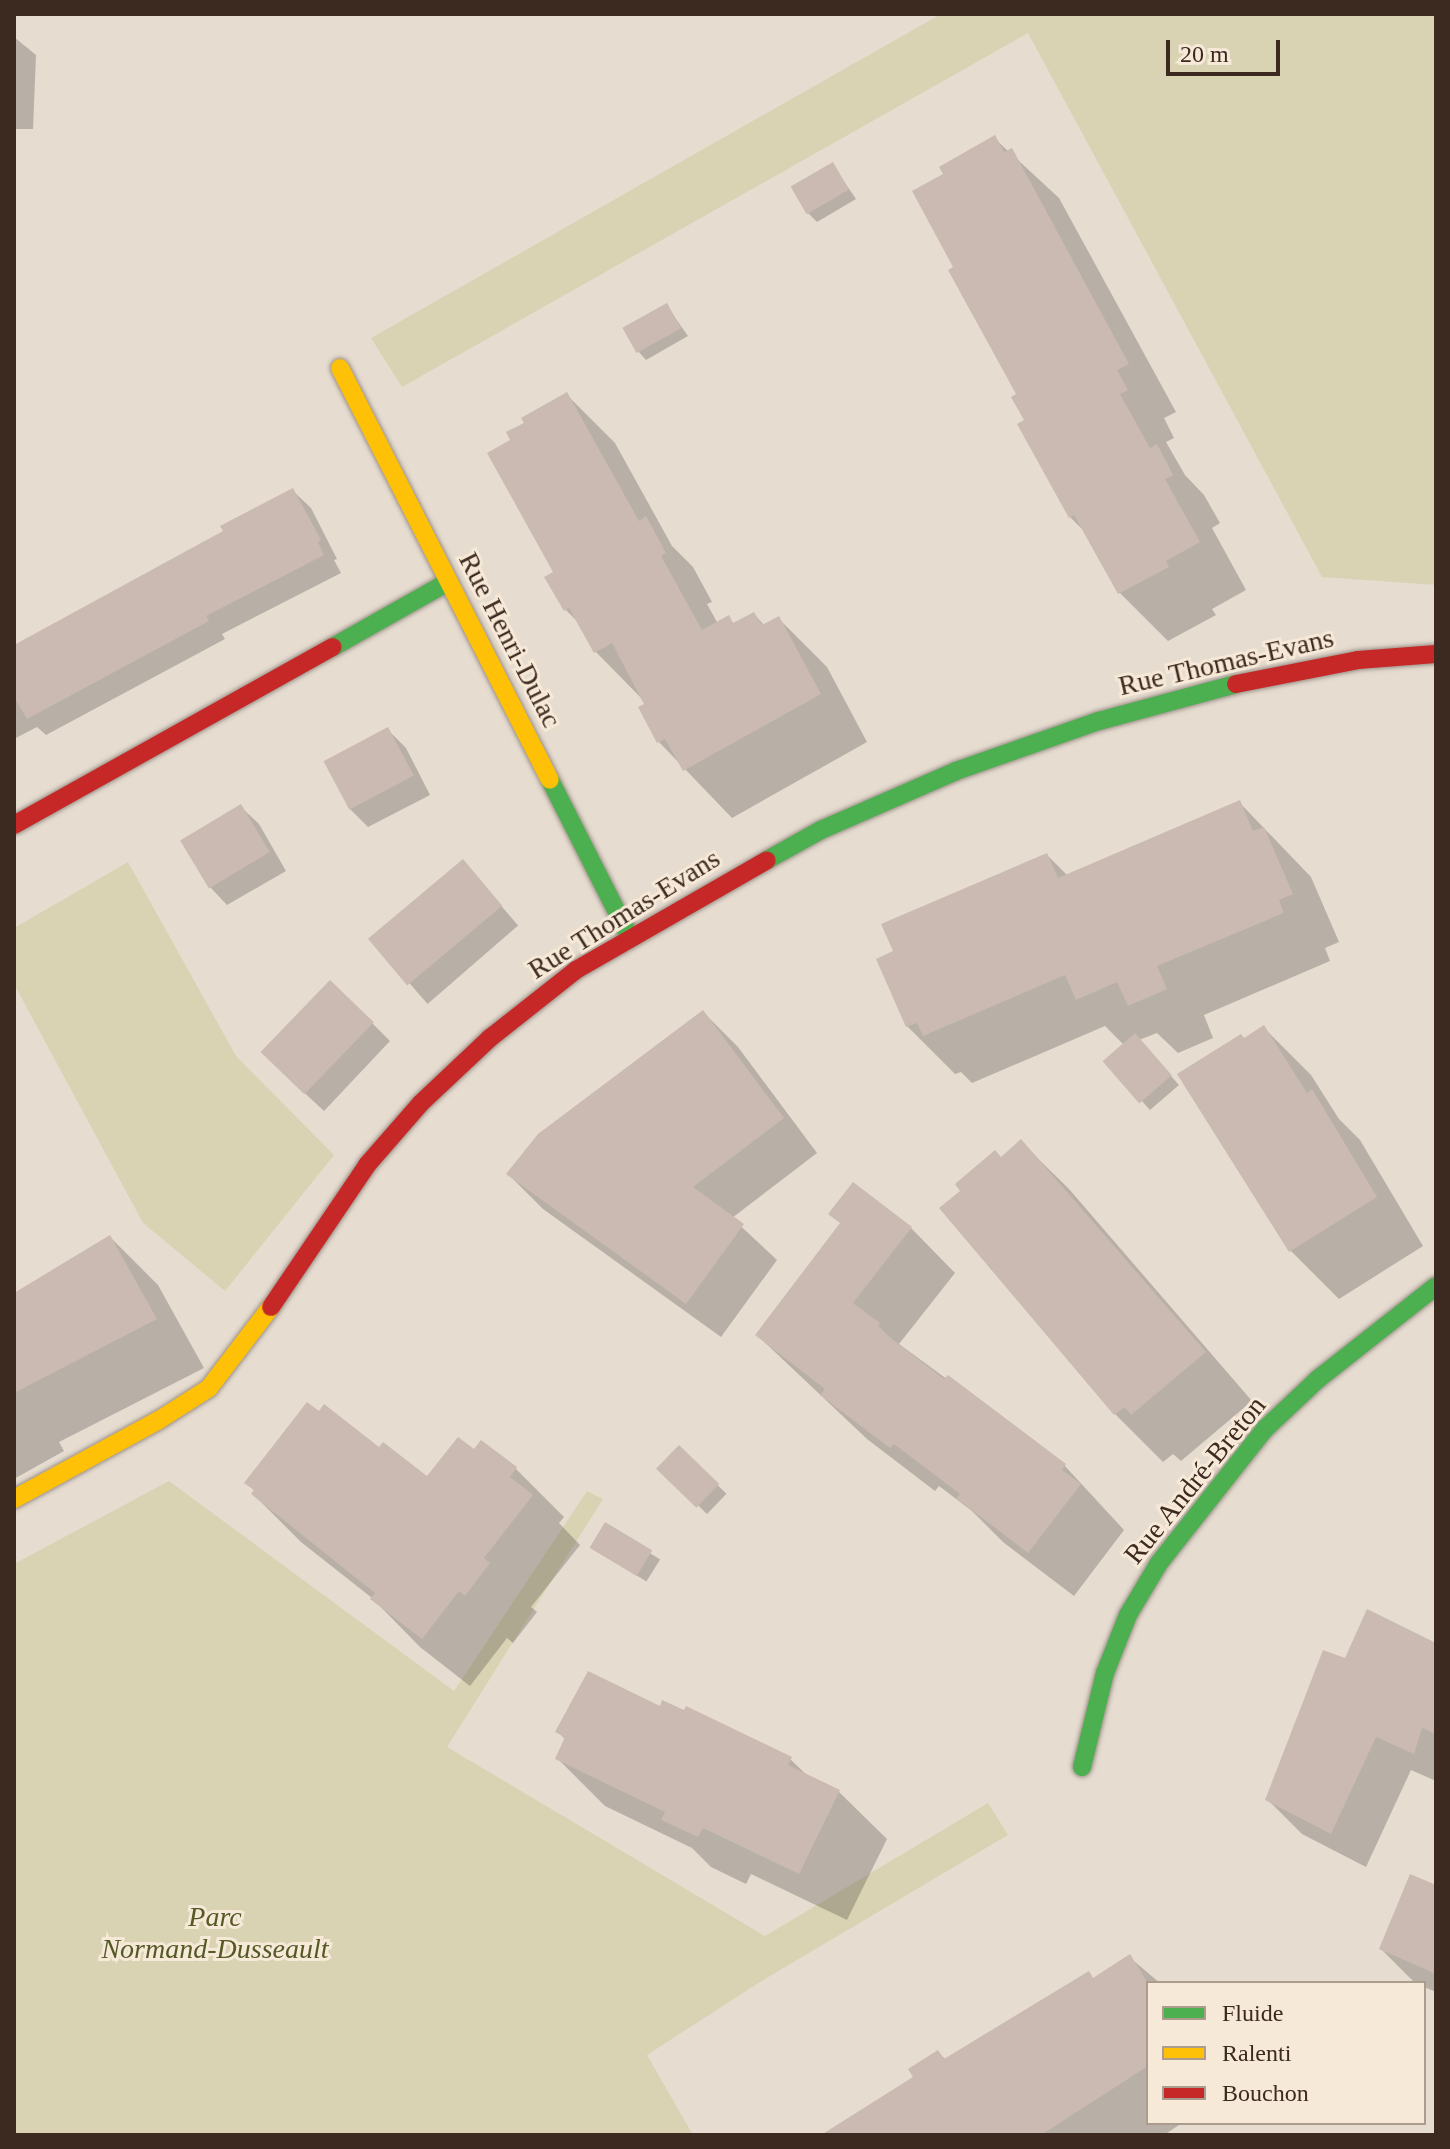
<!DOCTYPE html>
<html>
<head>
<meta charset="utf-8">
<style>
  body { margin:0 }
  #map { position:relative; width:1450px; height:2149px; overflow:hidden; background:#e6dcd0; font-family:Georgia,serif }
  div>[style] { position:absolute }
  [style*='--x'] { left:calc(var(--x)*1px); top:calc(var(--y)*1px); width:calc(var(--w)*1px); rotate:calc(var(--a)*1deg) }
  .green>* { inset:0; background:#d9d3b3 }
  .shadow>* { inset:0; background:#0003; transform-origin:0 0 }
  .building>* { inset:0; background:#cabab1; transform-origin:0 0 }
  .roads { filter:drop-shadow(0 0 2px #9c9188) drop-shadow(0 0 2px #9c9188) }
  .fast>* { height:18px; margin:-9px; padding:0 9px; transform-origin:9px; border-radius:9px; background:#4caf50 }
  .slow>* { height:18px; margin:-9px; padding:0 9px; transform-origin:9px; border-radius:9px; background:#ffc107 }
  .jam>* { height:18px; margin:-9px; padding:0 9px; transform-origin:9px; border-radius:9px; background:#c62828 }
  span { translate:-50% -50%; white-space:nowrap; text-align:center; line-height:1.15; -webkit-text-stroke:6px #f7e9d7; paint-order:stroke }
  .street-label { font-size:28px; color:#3c2920 }
  .park-label { font-size:28px; color:#545926; font-style:italic }
  .frame { position:absolute; inset:0; border:16px solid #3c2920; pointer-events:none }
  .legend { position:absolute; left:1146px; top:1981px; width:280px; height:144px; box-sizing:border-box; background:#f7e9d7; border:2px solid #ac9c8e; margin:0; padding:10px 14px; list-style:none; font-size:24px; color:#3c2920 }
  .legend li { display:flex; align-items:center; gap:16px; height:40px }
  .legend b { width:40px; border:2px solid #ac9c8e }
  .scale { position:absolute; left:1166px; top:40px; width:114px; height:36px; box-sizing:border-box; border:4px solid #3c2920; border-top:0; padding-left:10px; font-size:24px; line-height:28px; white-space:nowrap; color:#3c2920; -webkit-text-stroke:6px #f7e9d7; paint-order:stroke }
</style>
</head>
<body>
<div id="map">
  <div class="green">
    <div style="clip-path:polygon(941px 14px,1436px 14px,1436px 585px,1322px 577px,1028px 33px,402px 387px,371px 338px)"></div>
    <div style="clip-path:polygon(128px 862px,236px 1056px,334px 1155px,225px 1291px,143px 1223px,14px 984px,14px 928px)"></div>
    <div style="clip-path:polygon(169px 1481px,454px 1691px,587px 1491px,603px 1499px,447px 1747px,765px 1936px,988px 1803px,1008px 1835px,760px 1982px,647px 2055px,693px 2135px,14px 2135px,14px 1564px)"></div>
  </div>
  <div class="shadow">
    <div style="clip-path:polygon(14px 37px,36px 55px,33px 129px,14px 129px)"></div>
    <div style="clip-path:polygon(994px 138px,1059px 198px,1176px 412px,1164px 418px,1174px 438px,1166px 442px,1185px 475px,1204px 495px,1220px 523px,1212px 528px,1246px 590px,1212px 609px,1216px 615px,1168px 641px,1120px 593px,1087px 534px,1070px 517px,1018px 395px,956px 268px,946px 175px)"></div>
    <div style="clip-path:polygon(832px 164px,856px 199px,817px 222px,808px 213px)"></div>
    <div style="clip-path:polygon(666px 305px,688px 336px,646px 360px,638px 351px)"></div>
    <div style="clip-path:polygon(567px 395px,615px 443px,672px 546px,693px 567px,712px 602px,707px 604px,718px 624px,728px 618px,735px 625px,754px 614px,765px 626px,779px 619px,827px 667px,867px 742px,732px 818px,659px 742px,647px 704px,596px 652px,581px 625px,566px 610px,513px 441px,527px 423px)"></div>
    <div style="clip-path:polygon(293px 491px,311px 508px,337px 559px,334px 560px,341px 573px,222px 634px,225px 639px,46px 735px,37px 727px,14px 739px,14px 647px,226px 532px)"></div>
    <div style="clip-path:polygon(388px 730px,406px 748px,430px 795px,368px 827px,350px 809px)"></div>
    <div style="clip-path:polygon(1239px 802px,1311px 877px,1339px 942px,1325px 948px,1330px 961px,1204px 1015px,1213px 1038px,1178px 1053px,1157px 1033px,1139px 1040px,1179px 1085px,1150px 1110px,1106px 1061px,1124px 1045px,1105px 1026px,972px 1083px,961px 1072px,955px 1074px,907px 1026px,896px 952px,1047px 855px,1068px 876px)"></div>
    <div style="clip-path:polygon(241px 807px,259px 824px,286px 871px,227px 905px,210px 887px)"></div>
    <div style="left:463px;top:862px;width:84px;height:120px;rotate:49deg"></div>
    <div style="clip-path:polygon(703px 1012px,738px 1047px,817px 1153px,732px 1218px,777px 1260px,721px 1337px,543px 1209px,508px 1174px)"></div>
    <div style="clip-path:polygon(372px 1023px,390px 1041px,324px 1111px,281px 1071px)"></div>
    <div style="clip-path:polygon(1264px 1028px,1311px 1075px,1339px 1119px,1360px 1140px,1423px 1246px,1339px 1299px,1291px 1251px,1179px 1075px)"></div>
    <div style="clip-path:polygon(1021px 1142px,1069px 1189px,1252px 1401px,1181px 1461px,1173px 1454px,1163px 1462px,1115px 1414px)"></div>
    <div style="clip-path:polygon(854px 1185px,911px 1228px,955px 1273px,899px 1344px,1064px 1465px,1124px 1530px,1074px 1596px,1003px 1542px,972px 1511px,939px 1486px,935px 1491px,867px 1439px,757px 1335px,842px 1225px)"></div>
    <div style="clip-path:polygon(110px 1237px,158px 1285px,204px 1368px,59px 1442px,64px 1451px,14px 1479px,14px 1314px)"></div>
    <div style="clip-path:polygon(482px 1443px,516px 1469px,564px 1517px,559px 1523px,580px 1545px,531px 1607px,537px 1612px,513px 1643px,507px 1638px,470px 1686px,420px 1647px,372px 1598px,301px 1542px,253px 1494px,256px 1492px,247px 1483px,380px 1450px,428px 1479px,475px 1452px)"></div>
    <div style="left:679px;top:1448px;width:66px;height:28px;rotate:44deg"></div>
    <div style="left:605px;top:1525px;width:65px;height:26px;rotate:32deg"></div>
    <div style="clip-path:polygon(1436px 1645px,1436px 1781px,1411px 1770px,1366px 1867px,1302px 1834px,1267px 1799px,1346px 1661px)"></div>
    <div style="clip-path:polygon(660px 1708px,790px 1759px,809px 1777px,839px 1792px,887px 1839px,847px 1920px,751px 1874px,746px 1884px,711px 1867px,692px 1848px,605px 1806px,557px 1758px,566px 1740px,558px 1732px)"></div>
    <div style="clip-path:polygon(1436px 1887px,1436px 1992px,1424px 1987px,1424px 1983px,1415px 1983px,1381px 1949px)"></div>
    <div style="clip-path:polygon(1129px 1957px,1160px 1983px,1148px 1983px,1148px 2123px,1182px 2123px,1164px 2135px,855px 2135px,938px 2052px,946px 2060px,1088px 1973px,1095px 1980px)"></div>
  </div>
  <div class="building">
    <div style="clip-path:polygon(995px 135px,1004px 152px,1012px 148px,1129px 364px,1117px 370px,1128px 390px,1120px 394px,1150px 448px,1157px 444px,1173px 475px,1165px 479px,1200px 542px,1166px 561px,1169px 567px,1118px 594px,1074px 515px,1069px 518px,1017px 424px,1024px 420px,1011px 397px,1016px 394px,948px 270px,953px 267px,912px 191px,943px 174px,939px 167px)"></div>
    <div style="left:833px;top:162px;width:32px;height:49px;rotate:60deg"></div>
    <div style="left:667px;top:303px;width:29px;height:51px;rotate:61deg"></div>
    <div style="clip-path:polygon(567px 392px,639px 521px,646px 516px,666px 553px,661px 556px,702px 630px,729px 615px,733px 623px,754px 612px,762px 625px,779px 616px,821px 694px,683px 771px,665px 739px,657px 743px,638px 707px,644px 704px,612px 643px,594px 653px,569px 608px,564px 611px,544px 577px,553px 572px,487px 453px,510px 440px,506px 432px,524px 423px,521px 418px)"></div>
    <div style="clip-path:polygon(293px 488px,321px 540px,318px 542px,324px 555px,206px 616px,209px 621px,27px 719px,14px 697px,14px 645px,223px 531px,220px 526px)"></div>
    <div style="left:388px;top:727px;width:55px;height:73px;rotate:62deg"></div>
    <div style="clip-path:polygon(1240px 800px,1253px 831px,1264px 827px,1293px 894px,1279px 900px,1284px 913px,1157px 966px,1167px 989px,1128px 1006px,1117px 982px,1076px 1000px,1065px 975px,923px 1036px,917px 1023px,906px 1027px,876px 959px,893px 951px,881px 924px,1047px 853px,1058px 878px)"></div>
    <div style="left:241px;top:804px;width:56px;height:71px;rotate:59deg"></div>
    <div style="left:463px;top:859px;width:61px;height:124px;rotate:50deg"></div>
    <div style="left:330px;top:980px;width:61px;height:100px;rotate:44deg"></div>
    <div style="clip-path:polygon(703px 1010px,784px 1118px,693px 1187px,744px 1224px,686px 1304px,506px 1174px,538px 1134px)"></div>
    <div style="clip-path:polygon(1264px 1025px,1307px 1093px,1312px 1089px,1377px 1197px,1289px 1252px,1177px 1074px,1241px 1034px,1244px 1038px)"></div>
    <div style="left:1135px;top:1033px;width:56px;height:43px;rotate:49deg"></div>
    <div style="clip-path:polygon(1021px 1139px,1206px 1352px,1131px 1415px,1125px 1407px,1114px 1415px,939px 1208px,960px 1191px,955px 1184px,995px 1150px,1001px 1157px)"></div>
    <div style="clip-path:polygon(853px 1182px,912px 1227px,853px 1303px,880px 1323px,878px 1326px,892px 1339px,944px 1379px,948px 1375px,1066px 1464px,1062px 1470px,1081px 1484px,1028px 1553px,956px 1498px,960px 1494px,894px 1444px,890px 1448px,820px 1395px,825px 1389px,755px 1335px,840px 1223px,828px 1214px)"></div>
    <div style="clip-path:polygon(110px 1235px,157px 1319px,14px 1393px,14px 1293px)"></div>
    <div style="clip-path:polygon(307px 1402px,319px 1411px,324px 1404px,379px 1447px,383px 1442px,427px 1476px,458px 1437px,474px 1449px,481px 1440px,517px 1467px,510px 1477px,533px 1495px,484px 1558px,490px 1563px,465px 1596px,459px 1591px,422px 1639px,370px 1599px,375px 1593px,251px 1494px,254px 1490px,244px 1483px)"></div>
    <div style="left:679px;top:1445px;width:56px;height:33px;rotate:44deg"></div>
    <div style="left:605px;top:1522px;width:55px;height:30px;rotate:31deg"></div>
    <div style="clip-path:polygon(1367px 1609px,1436px 1643px,1436px 1734px,1422px 1728px,1414px 1754px,1376px 1737px,1331px 1834px,1265px 1800px,1323px 1650px,1345px 1658px)"></div>
    <div style="clip-path:polygon(588px 1671px,660px 1706px,662px 1700px,684px 1710px,686px 1706px,792px 1757px,788px 1765px,840px 1790px,799px 1874px,703px 1828px,698px 1837px,661px 1820px,665px 1812px,555px 1759px,565px 1737px,555px 1732px)"></div>
    <div style="clip-path:polygon(1410px 1874px,1436px 1885px,1436px 1974px,1379px 1949px)"></div>
    <div style="clip-path:polygon(1130px 1954px,1148px 1983px,1148px 2066px,1041px 2135px,821px 2135px,913px 2077px,908px 2069px,938px 2050px,944px 2059px,1089px 1971px,1093px 1978px)"></div>
  </div>
  <div class="roads">
    <div class="fast">
      <div style="--x:333;--y:647;--w:132;--a:-29.5"></div>
      <div style="--x:550;--y:780;--w:177;--a:63.1"></div>
      <div style="--x:767;--y:860;--w:62;--a:-29.1"></div>
      <div style="--x:821;--y:830;--w:147;--a:-23.6"></div>
      <div style="--x:956;--y:771;--w:151;--a:-19.3"></div>
      <div style="--x:1099;--y:721;--w:142;--a:-15.1"></div>
      <div style="--x:1082;--y:1767;--w:97;--a:-76.3"></div>
      <div style="--x:1105;--y:1673;--w:62;--a:-68.4"></div>
      <div style="--x:1128;--y:1615;--w:61;--a:-59.2"></div>
      <div style="--x:1159;--y:1563;--w:171;--a:-51.7"></div>
      <div style="--x:1265;--y:1429;--w:73;--a:-43.3"></div>
      <div style="--x:1318;--y:1379;--w:150;--a:-38.2"></div>
    </div>
    <div class="slow">
      <div style="--x:340;--y:368;--w:462;--a:63"></div>
      <div style="--x:14;--y:1499;--w:165;--a:-28.6"></div>
      <div style="--x:159;--y:1420;--w:59;--a:-32.6"></div>
      <div style="--x:209;--y:1388;--w:102;--a:-52.6"></div>
    </div>
    <div class="jam">
      <div style="--x:1236;--y:684;--w:124;--a:-11.1"></div>
      <div style="--x:1358;--y:660;--w:78;--a:-4.4"></div>
      <div style="--x:14;--y:825;--w:365;--a:-29.2"></div>
      <div style="--x:271;--y:1307;--w:171;--a:-55.9"></div>
      <div style="--x:367;--y:1165;--w:82;--a:-48.9"></div>
      <div style="--x:421;--y:1103;--w:95;--a:-43.3"></div>
      <div style="--x:490;--y:1038;--w:110;--a:-38.3"></div>
      <div style="--x:576;--y:970;--w:220;--a:-29.9"></div>
    </div>
  </div>
  <div class="street-label">
    <span style="left:510px;top:640px;rotate:63deg">Rue Henri-Dulac</span>
    <span style="left:1226px;top:662px;rotate:-13deg">Rue Thomas-Evans</span>
    <span style="left:624px;top:914px;rotate:-32deg">Rue Thomas-Evans</span>
    <span style="left:1195px;top:1480px;rotate:-51deg">Rue André-Breton</span>
  </div>
  <div class="park-label">
    <span style="left:215px;top:1933px">Parc<br>Normand-Dusseault</span>
  </div>
  <div class="frame"></div>
  <ul class="legend">
  <li><b style="height:10px;background:#4caf50"></b>Fluide</li>
  <li><b style="height:10px;background:#ffc107"></b>Ralenti</li>
  <li><b style="height:10px;background:#c62828"></b>Bouchon</li>
  </ul>
  <div class="scale">20 m</div>
</div>
</body>
</html>
